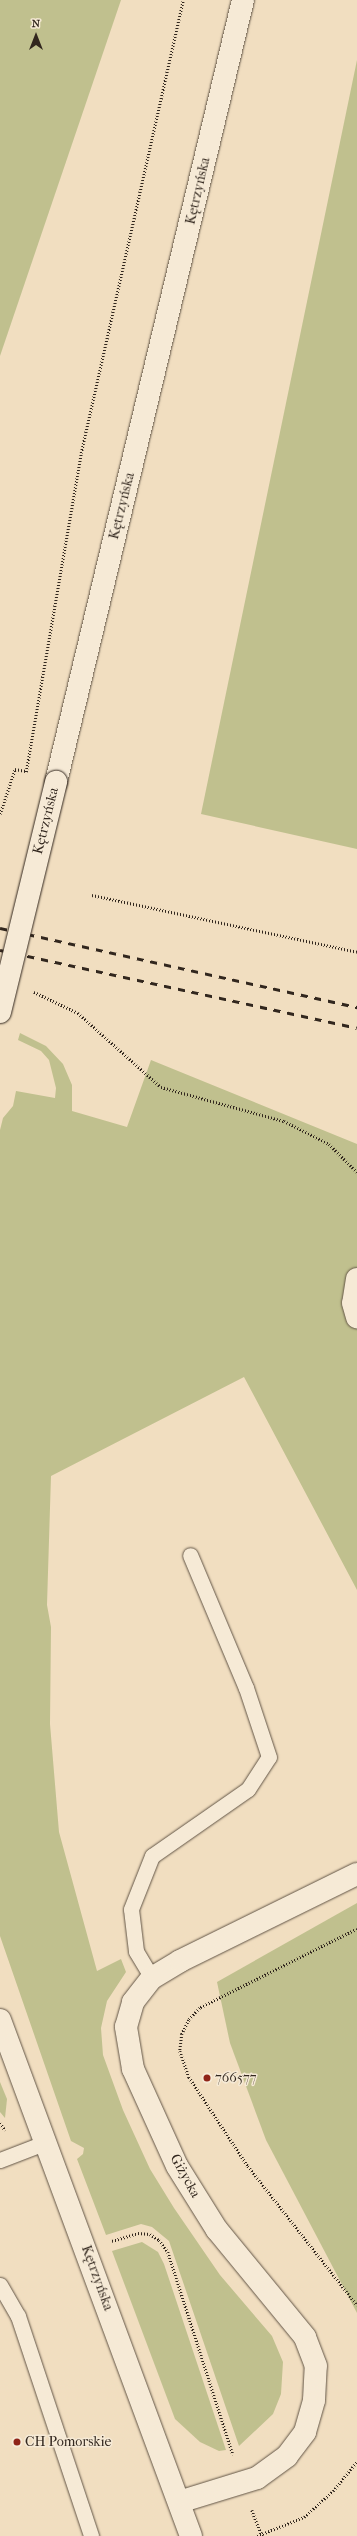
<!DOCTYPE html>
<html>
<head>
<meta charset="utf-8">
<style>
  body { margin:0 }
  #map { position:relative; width:357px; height:2536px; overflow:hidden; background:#f1dec0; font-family:"IM FELL French Canon",serif }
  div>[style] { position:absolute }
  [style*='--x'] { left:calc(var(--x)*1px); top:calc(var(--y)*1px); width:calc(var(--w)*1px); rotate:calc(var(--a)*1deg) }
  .green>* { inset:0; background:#c0c08e }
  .path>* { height:2.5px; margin-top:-1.25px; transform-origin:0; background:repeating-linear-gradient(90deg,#32271e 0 1px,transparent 0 3px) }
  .roads { filter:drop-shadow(0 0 1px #625546) drop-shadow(0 0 1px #625546) }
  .lane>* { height:15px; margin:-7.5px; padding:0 7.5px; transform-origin:7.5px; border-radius:7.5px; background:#f6ead6 }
  .street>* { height:22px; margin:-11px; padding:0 11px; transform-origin:11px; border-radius:11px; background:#f6ead6 }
  .secondary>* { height:22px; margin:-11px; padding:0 11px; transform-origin:11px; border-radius:11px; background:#f6ead6 }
  .rail>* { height:3px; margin-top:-1.5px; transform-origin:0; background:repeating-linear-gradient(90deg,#32271e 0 7px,transparent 0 14px) }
  .bridges { filter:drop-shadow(0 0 1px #32271e) drop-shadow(0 0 1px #32271e) }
  .secondary-bridge>* { height:22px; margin:-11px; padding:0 11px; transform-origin:11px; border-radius:11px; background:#f6ead6 }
  .dots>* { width:11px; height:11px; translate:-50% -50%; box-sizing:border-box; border:2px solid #f6ead6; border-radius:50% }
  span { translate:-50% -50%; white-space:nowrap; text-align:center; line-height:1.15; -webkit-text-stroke:3px #f6ead6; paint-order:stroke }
  .street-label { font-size:14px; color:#32271e }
  .poi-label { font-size:14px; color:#32271e }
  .left { translate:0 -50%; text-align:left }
  .north { position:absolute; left:16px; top:16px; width:40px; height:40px; -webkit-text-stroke:3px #f6ead6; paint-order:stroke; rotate:0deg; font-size:11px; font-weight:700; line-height:16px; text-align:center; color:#32271e }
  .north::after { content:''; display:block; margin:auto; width:14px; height:18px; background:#32271e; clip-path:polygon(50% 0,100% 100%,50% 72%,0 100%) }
</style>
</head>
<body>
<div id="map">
  <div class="green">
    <div style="clip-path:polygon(0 0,121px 0,0 356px)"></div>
    <div style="clip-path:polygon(357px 60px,357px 849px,201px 814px)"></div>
    <div style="clip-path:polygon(20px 1033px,46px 1046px,63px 1064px,72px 1085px,72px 1111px,127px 1127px,151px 1060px,357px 1144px,357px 1590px,244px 1377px,51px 1476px,47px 1605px,51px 1627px,50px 1724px,59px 1832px,97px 1971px,121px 1959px,126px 1972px,107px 2001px,101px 2028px,103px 2055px,123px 2110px,150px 2169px,174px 2208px,220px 2275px,272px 2336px,283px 2362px,281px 2394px,273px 2414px,239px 2446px,169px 2241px,152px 2227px,141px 2224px,106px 2235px,77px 2159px,83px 2154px,84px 2148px,71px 2141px,0 1936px,0 1130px,3px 1118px,13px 1106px,16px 1091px,55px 1098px,56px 1088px,49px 1060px,41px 1051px,18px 1040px)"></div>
    <div style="clip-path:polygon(357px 1903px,357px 2313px,266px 2140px,230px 2043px,217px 1982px)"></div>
    <div style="clip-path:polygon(0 2082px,7px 2099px,5px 2118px,0 2112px)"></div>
    <div style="clip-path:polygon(142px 2242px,158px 2252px,164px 2264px,226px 2450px,219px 2451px,200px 2442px,175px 2419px,112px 2251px)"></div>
  </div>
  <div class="path">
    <div style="--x:26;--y:772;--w:324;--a:-80.2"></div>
    <div style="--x:81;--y:453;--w:464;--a:-77.3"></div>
    <div style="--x:0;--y:814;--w:47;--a:-71.6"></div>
    <div style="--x:15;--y:769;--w:11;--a:10"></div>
    <div style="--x:92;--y:895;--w:271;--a:12.1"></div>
    <div style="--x:34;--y:992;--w:49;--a:25.5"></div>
    <div style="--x:78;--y:1013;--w:111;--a:41.7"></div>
    <div style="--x:161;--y:1087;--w:128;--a:15.5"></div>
    <div style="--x:284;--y:1121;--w:51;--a:27.1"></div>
    <div style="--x:329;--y:1144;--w:40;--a:45"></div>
    <div style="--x:357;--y:1929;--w:176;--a:153.3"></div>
    <div style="--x:200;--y:2008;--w:16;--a:133"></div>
    <div style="--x:189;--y:2020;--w:16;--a:117"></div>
    <div style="--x:182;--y:2034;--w:17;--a:97"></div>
    <div style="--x:180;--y:2051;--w:28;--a:71"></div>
    <div style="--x:189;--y:2077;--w:107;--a:56.5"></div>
    <div style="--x:248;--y:2166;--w:177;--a:51.9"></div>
    <div style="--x:0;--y:2123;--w:9;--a:54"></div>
    <div style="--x:112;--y:2241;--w:27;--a:-17"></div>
    <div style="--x:138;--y:2233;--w:12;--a:5"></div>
    <div style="--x:150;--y:2234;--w:11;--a:34"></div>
    <div style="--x:159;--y:2240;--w:15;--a:53"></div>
    <div style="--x:168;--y:2252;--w:213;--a:72.2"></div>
    <div style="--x:252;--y:2510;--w:28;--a:69"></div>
    <div style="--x:257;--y:2536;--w:51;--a:-22"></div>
    <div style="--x:304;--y:2517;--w:39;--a:-42"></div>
    <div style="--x:333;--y:2491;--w:38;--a:-51"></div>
  </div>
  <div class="roads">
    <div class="lane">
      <div style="--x:152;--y:1978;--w:31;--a:-121"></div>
      <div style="--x:136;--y:1951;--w:42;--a:-96.8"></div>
      <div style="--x:131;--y:1909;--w:57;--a:-68.4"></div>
      <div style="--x:152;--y:1856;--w:117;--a:-34.9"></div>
      <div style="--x:248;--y:1789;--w:38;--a:-57"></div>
      <div style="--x:269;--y:1757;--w:73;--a:-108.4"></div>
      <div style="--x:246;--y:1688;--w:144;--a:-112.8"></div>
      <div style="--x:0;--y:2160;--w:50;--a:-21"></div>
      <div style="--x:0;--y:2285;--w:36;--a:60"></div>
      <div style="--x:18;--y:2316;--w:232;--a:71.6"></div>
    </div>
    <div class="street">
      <div style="--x:357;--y:1279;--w:24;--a:99"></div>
      <div style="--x:353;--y:1303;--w:15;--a:74"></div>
      <div style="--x:179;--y:2502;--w:82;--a:-17.1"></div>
      <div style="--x:257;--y:2478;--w:37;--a:-36"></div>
      <div style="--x:287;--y:2456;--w:30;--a:-53"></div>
      <div style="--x:305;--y:2432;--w:33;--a:-74"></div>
      <div style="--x:314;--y:2400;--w:34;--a:-87"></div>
      <div style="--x:316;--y:2366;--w:31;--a:-111"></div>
      <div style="--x:305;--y:2337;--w:139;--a:-129.4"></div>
      <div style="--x:217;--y:2230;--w:75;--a:-122"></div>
      <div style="--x:177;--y:2166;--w:107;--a:-114.4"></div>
      <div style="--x:133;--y:2069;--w:43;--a:-99.5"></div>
      <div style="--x:126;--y:2027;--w:26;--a:-74"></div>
      <div style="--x:133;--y:2002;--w:31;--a:-52"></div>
      <div style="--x:152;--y:1978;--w:33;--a:-31"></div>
      <div style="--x:180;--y:1961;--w:197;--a:-26.2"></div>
    </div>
    <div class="secondary">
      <div style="--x:56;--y:782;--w:804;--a:-76.55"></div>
      <div style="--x:0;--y:2020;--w:550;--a:69.69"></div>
    </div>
  </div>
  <div class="rail">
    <div style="--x:0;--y:928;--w:366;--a:12.5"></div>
    <div style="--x:0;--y:950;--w:365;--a:12.3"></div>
  </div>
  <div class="bridges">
    <div class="secondary-bridge">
      <div style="--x:0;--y:1012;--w:237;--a:-76.3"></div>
    </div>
  </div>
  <div class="dots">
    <div style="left:207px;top:2078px;background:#8f2418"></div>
    <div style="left:17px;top:2442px;background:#8f2418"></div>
  </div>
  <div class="street-label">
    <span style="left:198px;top:191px;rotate:-77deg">Kętrzyńska</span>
    <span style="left:122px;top:506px;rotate:-76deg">Kętrzyńska</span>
    <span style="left:46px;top:821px;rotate:-76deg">Kętrzyńska</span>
    <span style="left:185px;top:2176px;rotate:61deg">Giżycka</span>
    <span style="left:97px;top:2278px;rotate:70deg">Kętrzyńska</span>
  </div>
  <div class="poi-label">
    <span class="left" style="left:215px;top:2078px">766577</span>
    <span class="left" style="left:25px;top:2442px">CH Pomorskie</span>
  </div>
  <div class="north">N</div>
</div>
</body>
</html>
